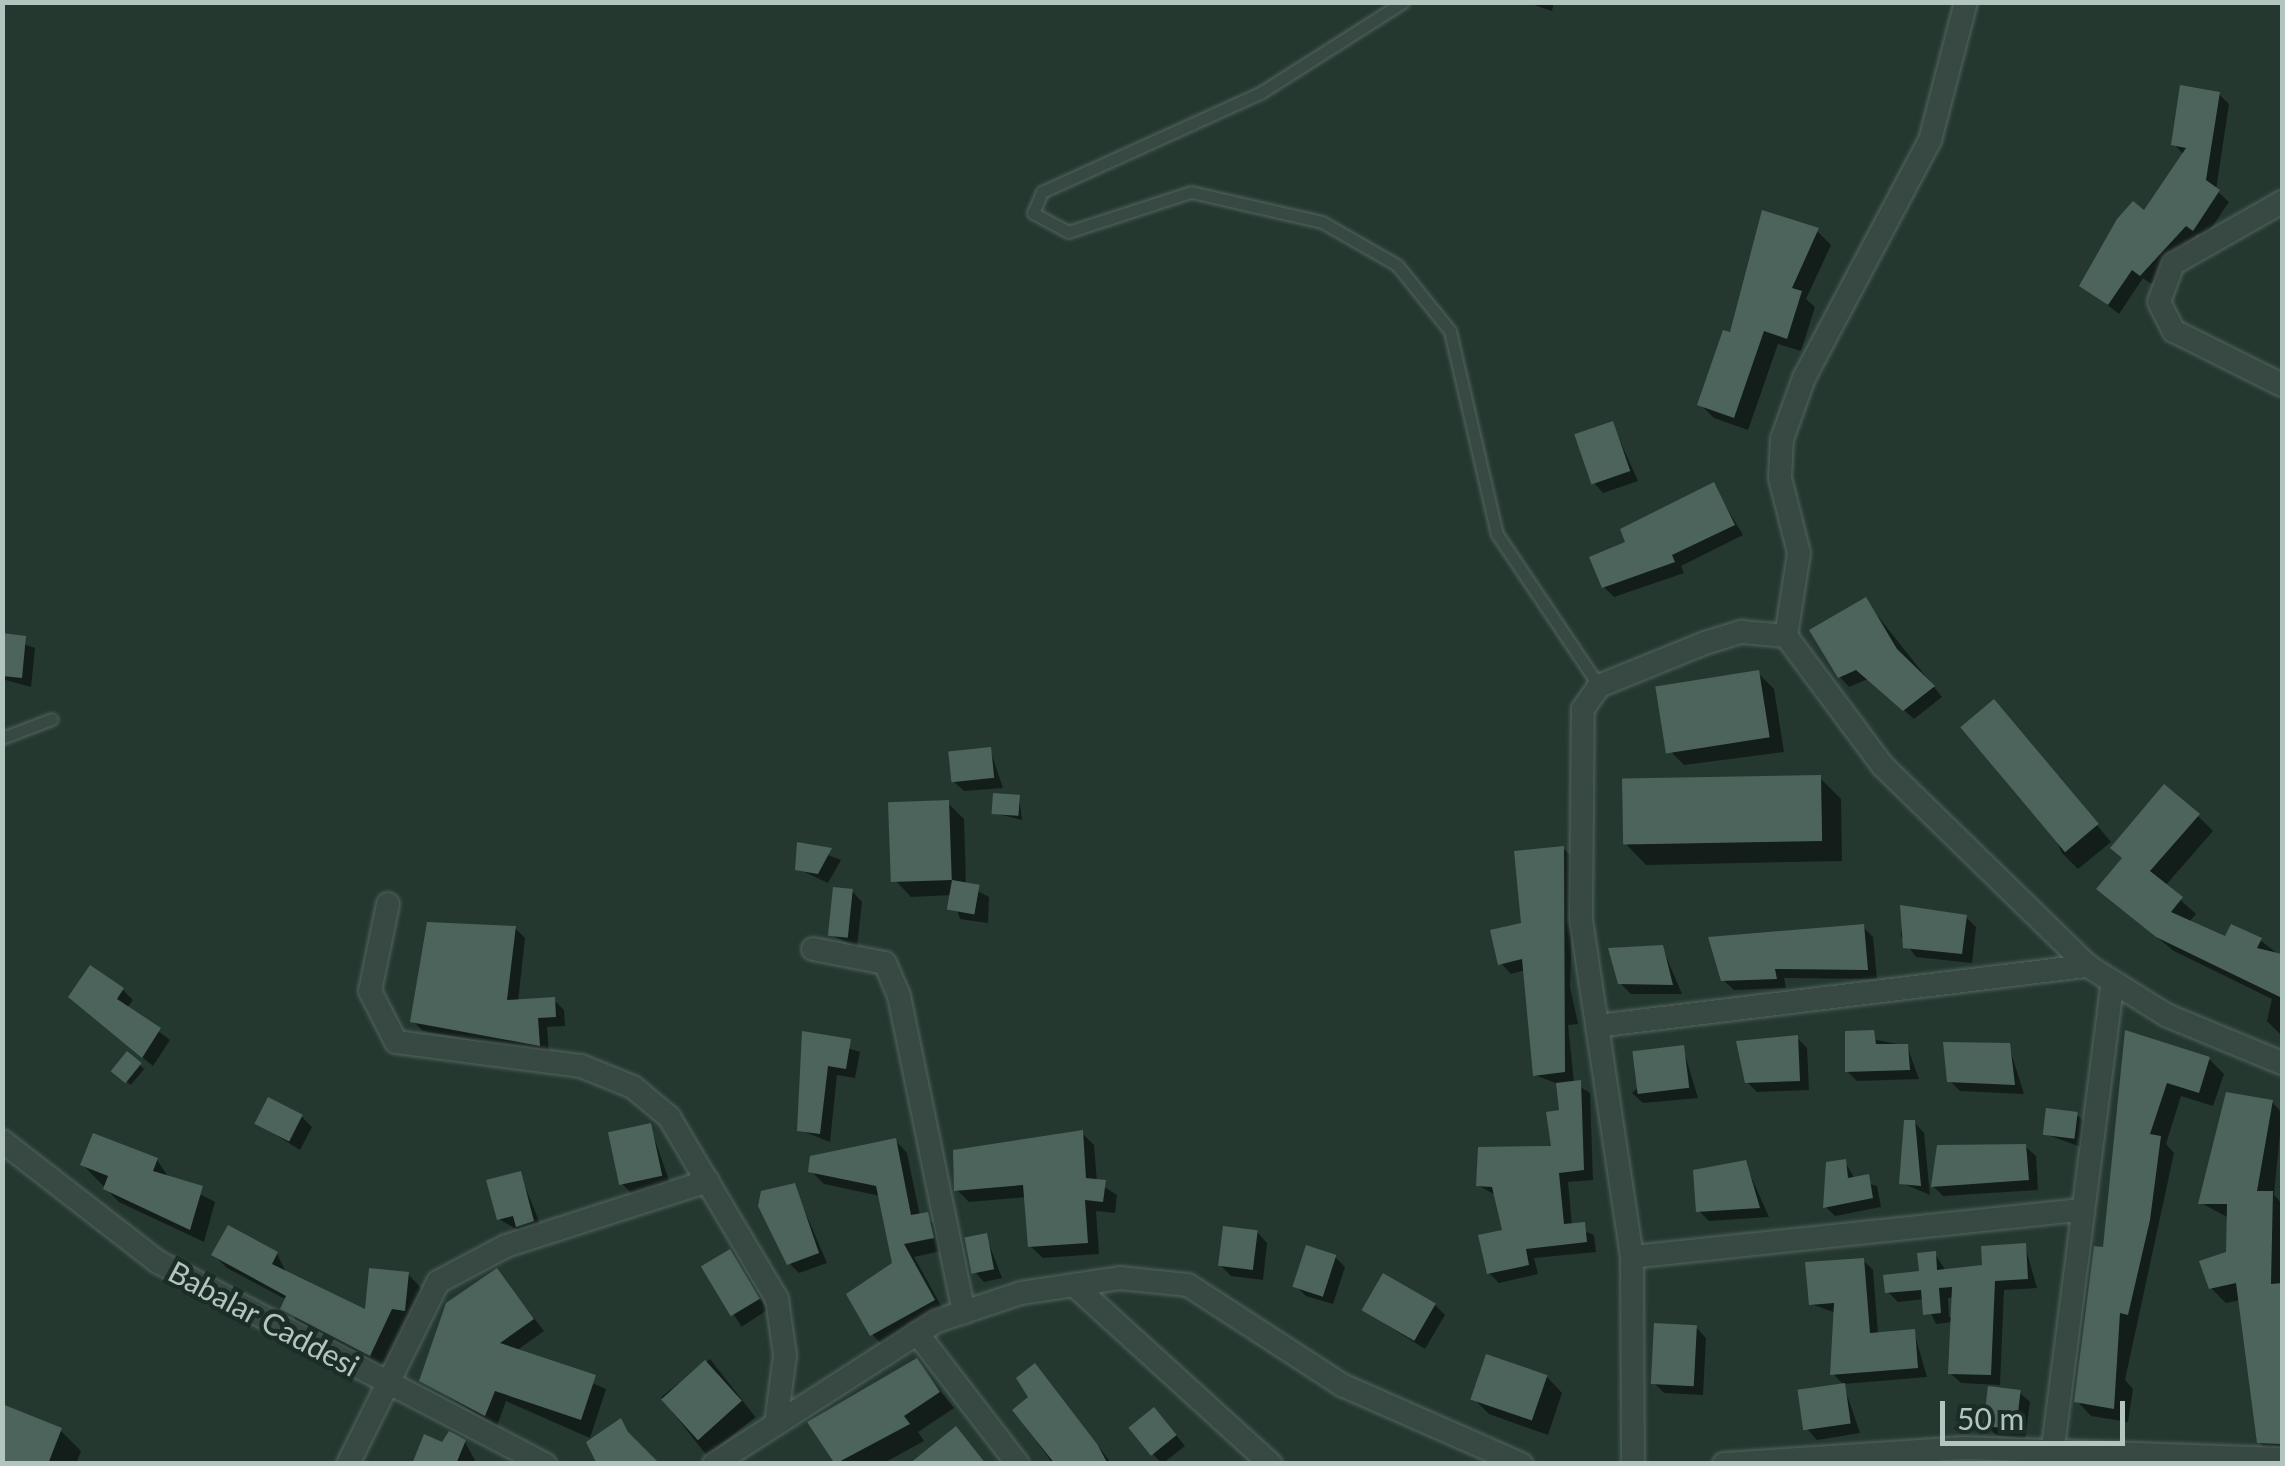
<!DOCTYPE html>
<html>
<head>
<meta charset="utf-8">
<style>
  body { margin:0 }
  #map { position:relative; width:2285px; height:1466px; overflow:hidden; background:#243830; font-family:Lato,sans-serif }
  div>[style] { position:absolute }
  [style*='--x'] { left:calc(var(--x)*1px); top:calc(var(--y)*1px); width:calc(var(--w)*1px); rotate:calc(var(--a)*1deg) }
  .shadow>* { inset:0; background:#0007; transform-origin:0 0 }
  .building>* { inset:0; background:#4c645b; transform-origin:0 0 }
  .roads { filter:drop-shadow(0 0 2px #556660) drop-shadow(0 0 2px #556660) }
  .service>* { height:11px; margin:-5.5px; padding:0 5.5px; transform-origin:5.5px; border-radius:5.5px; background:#374942 }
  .minor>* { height:22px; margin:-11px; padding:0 11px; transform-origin:11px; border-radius:11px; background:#374942 }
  span { translate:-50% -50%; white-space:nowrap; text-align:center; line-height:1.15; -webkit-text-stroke:9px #1c2d27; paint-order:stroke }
  .street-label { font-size:30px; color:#b2c5be }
  .frame { position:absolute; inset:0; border:5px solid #b2c5be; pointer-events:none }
  .scale { position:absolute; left:1940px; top:1401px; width:185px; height:45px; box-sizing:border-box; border:5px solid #b2c5be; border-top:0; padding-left:12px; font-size:30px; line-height:35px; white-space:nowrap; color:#b2c5be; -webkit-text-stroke:8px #1c2d27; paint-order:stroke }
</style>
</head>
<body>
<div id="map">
  <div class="shadow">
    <div style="clip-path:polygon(1525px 2px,1554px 2px,1552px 11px)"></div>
    <div style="clip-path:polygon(2219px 94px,2229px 104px,2216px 190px,2229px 202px,2204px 239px,2198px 234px,2151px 284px,2143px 278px,2119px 314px,2082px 285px,2144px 214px,2184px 155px,2174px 144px)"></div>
    <div style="clip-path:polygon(1817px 231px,1831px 245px,1806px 299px,1815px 307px,1801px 351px,1778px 344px,1748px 430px,1714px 418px,1700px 404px,1731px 336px)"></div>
    <div style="clip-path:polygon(1612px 423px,1638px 481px,1603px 493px,1594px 483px)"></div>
    <div style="clip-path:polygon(1713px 485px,1743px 535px,1681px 566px,1684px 573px,1614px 597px,1604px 587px,1629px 543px)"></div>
    <div style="clip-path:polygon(1865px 600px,1942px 697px,1914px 719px,1868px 679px,1849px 687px,1840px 677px)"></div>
    <div style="clip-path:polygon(2px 636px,35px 648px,31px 687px,2px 679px)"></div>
    <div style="clip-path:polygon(1758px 673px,1774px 689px,1784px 752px,1684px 765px,1668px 749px)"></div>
    <div style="clip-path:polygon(1994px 702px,2111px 842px,2078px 869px,2062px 853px)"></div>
    <div style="clip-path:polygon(990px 750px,1003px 788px,964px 791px,953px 781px)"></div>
    <div style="clip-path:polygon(1820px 778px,1841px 799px,1842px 861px,1646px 865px,1625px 843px)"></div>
    <div style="clip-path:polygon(1019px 798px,1022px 820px,994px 813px)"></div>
    <div style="clip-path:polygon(948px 803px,964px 819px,966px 885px,989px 897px,988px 923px,960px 919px,952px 895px,911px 897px,896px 881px)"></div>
    <div style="clip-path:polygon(2198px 816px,2213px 831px,2165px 886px,2196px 914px,2188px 923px,2226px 940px,2260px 940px,2282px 957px,2282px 1036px,2267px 1021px,2272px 999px,2174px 951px,2114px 903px)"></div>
    <div style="clip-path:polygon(799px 844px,841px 860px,828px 883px,798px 869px)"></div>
    <div style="clip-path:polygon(1563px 848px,1574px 859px,1570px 987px,1578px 1024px,1568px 1025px,1574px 1083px,1590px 1093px,1593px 1180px,1568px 1182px,1572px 1226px,1594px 1235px,1596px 1252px,1534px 1258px,1538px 1274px,1499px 1283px,1489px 1273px,1505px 1232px,1497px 1196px,1478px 1185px,1554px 1149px,1562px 1112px,1558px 1084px,1535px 1075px,1525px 970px,1511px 974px,1501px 963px)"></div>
    <div style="clip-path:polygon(852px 891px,862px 902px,857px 947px,831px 935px)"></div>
    <div style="clip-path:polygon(1903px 908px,1966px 917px,1976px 927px,1972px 963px,1916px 957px,1901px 936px)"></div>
    <div style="clip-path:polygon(1863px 927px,1873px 937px,1877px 979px,1784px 978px,1786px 988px,1734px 990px,1723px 980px)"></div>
    <div style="clip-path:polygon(515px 928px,525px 938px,518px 1002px,554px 1000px,564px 1010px,565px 1026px,547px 1027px,549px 1054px,423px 1031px,413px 1021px)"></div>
    <div style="clip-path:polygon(1662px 947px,1682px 994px,1631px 994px,1620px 983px)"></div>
    <div style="clip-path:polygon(123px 990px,133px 1000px,127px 1008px,170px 1040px,153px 1066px,81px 1007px)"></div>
    <div style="clip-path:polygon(804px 1034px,860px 1052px,855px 1078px,837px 1075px,830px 1142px,800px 1130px)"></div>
    <div style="clip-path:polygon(1847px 1034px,1907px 1046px,1919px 1079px,1857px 1081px,1847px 1071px)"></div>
    <div style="clip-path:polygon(2127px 1034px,2209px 1059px,2224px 1074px,2213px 1106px,2181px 1096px,2166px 1144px,2174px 1153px,2125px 1380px,2133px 1389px,2128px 1422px,2091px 1416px,2077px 1401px,2105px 1250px)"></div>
    <div style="clip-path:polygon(1797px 1038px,1807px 1048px,1809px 1090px,1757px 1092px,1747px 1082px)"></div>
    <div style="clip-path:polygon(2009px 1046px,2024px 1094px,1960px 1091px,1949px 1080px)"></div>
    <div style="clip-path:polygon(1683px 1048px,1698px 1098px,1643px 1103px,1632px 1093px)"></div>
    <div style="left:127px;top:1054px;width:23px;height:21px;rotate:41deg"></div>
    <div style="clip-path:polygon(2272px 1102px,2282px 1113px,2274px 1195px,2282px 1204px,2282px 1457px,2274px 1457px,2259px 1442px,2240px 1300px,2226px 1303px,2211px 1288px,2228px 1254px,2229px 1218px,2201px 1203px)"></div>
    <div style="clip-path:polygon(2076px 1114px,2087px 1124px,2084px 1148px,2045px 1134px)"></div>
    <div style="clip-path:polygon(302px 1117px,312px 1127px,300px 1150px,257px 1123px)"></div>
    <div style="clip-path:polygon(1914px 1122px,1924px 1133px,1930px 1195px,1902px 1183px)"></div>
    <div style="clip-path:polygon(650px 1126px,671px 1186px,632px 1194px,622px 1184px)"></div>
    <div style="clip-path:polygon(1082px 1133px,1094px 1145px,1097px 1182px,1117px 1195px,1115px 1213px,1096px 1211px,1099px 1254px,1043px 1258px,1030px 1246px,1027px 1197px,969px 1202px,957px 1190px)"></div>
    <div style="clip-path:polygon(895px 1140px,907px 1153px,920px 1216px,940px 1227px,945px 1250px,914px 1257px,945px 1313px,884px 1347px,872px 1334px,895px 1264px,880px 1196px,824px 1184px,811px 1171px)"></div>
    <div style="clip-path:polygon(2025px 1146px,2036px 1156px,2038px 1190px,1943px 1196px,1933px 1186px)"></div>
    <div style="clip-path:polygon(157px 1160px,169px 1178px,215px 1202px,204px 1242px,119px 1202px,83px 1165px)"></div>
    <div style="clip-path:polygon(1845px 1162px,1855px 1179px,1877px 1186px,1881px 1207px,1835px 1216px,1826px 1207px)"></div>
    <div style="clip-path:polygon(1745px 1163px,1769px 1217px,1709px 1221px,1699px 1211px)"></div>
    <div style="clip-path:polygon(520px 1174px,543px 1231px,528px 1236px,499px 1219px)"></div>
    <div style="clip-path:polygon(794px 1186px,827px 1263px,799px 1273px,789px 1263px)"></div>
    <div style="clip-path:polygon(229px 1228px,277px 1254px,287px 1274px,367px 1313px,408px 1274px,421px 1288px,417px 1323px,406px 1321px,383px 1367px,296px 1321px,287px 1300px,227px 1268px,214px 1255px)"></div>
    <div style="clip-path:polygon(1257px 1232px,1267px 1243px,1263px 1280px,1231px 1276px,1221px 1266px)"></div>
    <div style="clip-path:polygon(986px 1236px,1002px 1278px,984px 1282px,974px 1271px)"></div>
    <div style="clip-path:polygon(evenodd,2025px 1246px,2037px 1288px,2004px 1290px,2000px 1385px,1961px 1383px,1950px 1373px,1953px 1322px,1936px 1324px,1924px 1299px,1898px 1302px,1887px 1291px,1922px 1274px,1935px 1254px,1946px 1271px,1985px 1267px,2025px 1246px,1954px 1297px,1953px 1317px,1949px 1317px,1948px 1298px,1954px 1297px)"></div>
    <div style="left:730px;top:1252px;width:69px;height:31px;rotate:57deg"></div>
    <div style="clip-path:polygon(1335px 1257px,1345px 1267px,1333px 1304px,1306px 1296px,1296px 1286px)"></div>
    <div style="clip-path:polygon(1863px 1260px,1873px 1270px,1878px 1334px,1914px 1332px,1927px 1377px,1843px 1384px,1833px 1374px,1836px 1313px,1811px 1304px)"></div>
    <div style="clip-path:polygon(497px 1271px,544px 1331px,516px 1351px,606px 1389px,590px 1438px,506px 1401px,497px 1426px,422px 1381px)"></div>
    <div style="clip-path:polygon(1435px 1305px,1445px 1315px,1425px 1349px,1365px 1311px)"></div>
    <div style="clip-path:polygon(1696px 1327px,1706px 1338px,1703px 1395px,1664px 1393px,1654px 1383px)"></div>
    <div style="left:710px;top:1359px;width:74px;height:62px;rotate:52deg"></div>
    <div style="clip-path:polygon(917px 1362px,954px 1408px,918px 1432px,924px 1441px,882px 1464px,838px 1464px,810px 1423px)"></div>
    <div style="clip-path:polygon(1547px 1377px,1562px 1393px,1548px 1435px,1489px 1414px,1473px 1398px)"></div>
    <div style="clip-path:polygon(1046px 1378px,1108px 1459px,1111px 1464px,1053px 1464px,1015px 1411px)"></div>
    <div style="clip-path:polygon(1844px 1386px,1860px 1433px,1817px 1440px,1807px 1429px)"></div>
    <div style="clip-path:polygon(2019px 1392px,2030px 1402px,2025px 1439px,1996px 1435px,1986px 1425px)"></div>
    <div style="clip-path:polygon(1164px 1420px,1185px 1446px,1162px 1464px,1153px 1454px)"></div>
    <div style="clip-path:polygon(60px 1430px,81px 1451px,76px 1464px,2px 1464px)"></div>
    <div style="clip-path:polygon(465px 1442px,477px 1464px,412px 1464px,443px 1445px)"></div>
  </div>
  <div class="building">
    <div style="clip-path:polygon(2180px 85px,2220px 92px,2206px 180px,2220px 190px,2193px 231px,2186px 226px,2140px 276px,2132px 270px,2108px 305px,2079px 286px,2117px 219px,2133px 201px,2144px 210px,2186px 148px,2171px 145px)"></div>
    <div style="clip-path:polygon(1762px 210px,1819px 228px,1792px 288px,1802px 291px,1787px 339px,1764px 331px,1734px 418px,1697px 405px,1723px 330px,1730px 332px)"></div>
    <div style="left:1613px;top:421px;width:53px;height:41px;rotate:71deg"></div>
    <div style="clip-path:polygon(1714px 482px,1735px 525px,1672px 555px,1675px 562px,1602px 588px,1589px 557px,1625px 542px,1620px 529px)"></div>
    <div style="clip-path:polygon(1866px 597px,1897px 649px,1935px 686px,1903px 711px,1856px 670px,1838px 678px,1809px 630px)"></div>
    <div style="clip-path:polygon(2px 633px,26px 636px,22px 678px,2px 676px)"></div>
    <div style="left:1759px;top:670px;width:68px;height:105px;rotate:81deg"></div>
    <div style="left:1994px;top:699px;width:163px;height:44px;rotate:50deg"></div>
    <div style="left:991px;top:747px;width:31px;height:43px;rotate:84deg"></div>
    <div style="left:1821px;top:775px;width:66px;height:199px;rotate:89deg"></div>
    <div style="clip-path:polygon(2164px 784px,2200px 814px,2150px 871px,2183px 897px,2171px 912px,2225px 936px,2231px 924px,2262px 938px,2257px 948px,2282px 954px,2282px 998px,2156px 937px,2096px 889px,2122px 858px,2110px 848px)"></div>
    <div style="left:993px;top:793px;width:27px;height:21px;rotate:4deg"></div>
    <div style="left:949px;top:800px;width:80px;height:61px;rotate:88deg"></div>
    <div style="clip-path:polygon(797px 842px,832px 848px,818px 874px,795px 870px)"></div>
    <div style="clip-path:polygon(1564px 846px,1565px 1072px,1533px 1076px,1522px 959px,1498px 965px,1490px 930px,1521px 923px,1514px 851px)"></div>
    <div style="left:952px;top:880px;width:28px;height:30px;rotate:10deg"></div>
    <div style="left:833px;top:887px;width:20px;height:49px;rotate:6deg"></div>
    <div style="clip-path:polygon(1900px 905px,1967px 915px,1962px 954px,1903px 948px)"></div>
    <div style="clip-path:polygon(427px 922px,516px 926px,507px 1000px,555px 997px,556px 1017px,538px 1018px,540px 1046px,410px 1022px)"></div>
    <div style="clip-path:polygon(1864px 924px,1868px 970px,1775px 969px,1777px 979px,1721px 981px,1708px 937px)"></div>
    <div style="clip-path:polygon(1663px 945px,1673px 985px,1618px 984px,1608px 948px)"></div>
    <div style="clip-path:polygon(90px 965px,124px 988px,117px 999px,161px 1028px,142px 1058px,68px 997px)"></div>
    <div style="clip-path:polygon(1874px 1030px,1876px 1044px,1908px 1044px,1910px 1070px,1845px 1072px,1845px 1031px)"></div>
    <div style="clip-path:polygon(2125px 1030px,2210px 1057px,2199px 1093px,2167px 1083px,2150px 1134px,2161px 1136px,2150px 1220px,2128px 1315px,2120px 1313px,2114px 1409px,2074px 1402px,2094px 1246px,2103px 1247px)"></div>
    <div style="clip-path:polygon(802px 1031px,851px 1039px,846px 1069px,828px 1066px,820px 1134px,797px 1131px)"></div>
    <div style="clip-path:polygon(1798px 1035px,1800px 1081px,1745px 1083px,1736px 1041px)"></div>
    <div style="clip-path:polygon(1943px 1042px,2010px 1043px,2015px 1085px,1947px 1082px)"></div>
    <div style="left:1684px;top:1045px;width:43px;height:52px;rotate:83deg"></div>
    <div style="left:127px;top:1051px;width:19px;height:26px;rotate:39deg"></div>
    <div style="clip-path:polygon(1581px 1080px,1584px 1170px,1559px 1173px,1564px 1224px,1585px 1222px,1587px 1242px,1526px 1249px,1529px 1265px,1487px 1274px,1478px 1235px,1502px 1230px,1492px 1187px,1476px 1186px,1478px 1147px,1551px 1146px,1546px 1112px,1559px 1110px,1556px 1083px)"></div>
    <div style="clip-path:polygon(2226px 1092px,2273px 1100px,2257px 1191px,2273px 1191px,2271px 1284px,2282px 1283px,2282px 1444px,2257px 1443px,2236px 1283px,2209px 1289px,2199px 1261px,2226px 1252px,2227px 1204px,2198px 1204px)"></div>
    <div style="left:268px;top:1097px;width:39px;height:30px;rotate:27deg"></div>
    <div style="left:2046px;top:1108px;width:32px;height:27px;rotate:7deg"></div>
    <div style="clip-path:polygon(1904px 1120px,1915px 1120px,1921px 1186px,1899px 1184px)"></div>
    <div style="left:651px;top:1123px;width:54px;height:44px;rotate:78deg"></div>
    <div style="clip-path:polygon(1083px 1130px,1086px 1178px,1106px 1180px,1103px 1202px,1085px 1200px,1088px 1243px,1028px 1247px,1023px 1185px,954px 1191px,953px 1150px)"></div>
    <div style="clip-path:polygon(93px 1133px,158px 1158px,153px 1171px,203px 1186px,190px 1230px,103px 1189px,108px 1176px,80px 1165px)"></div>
    <div style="clip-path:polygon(896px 1138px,911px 1215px,928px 1212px,934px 1238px,904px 1244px,935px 1300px,870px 1336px,846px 1294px,892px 1263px,876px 1186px,808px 1172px,810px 1156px)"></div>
    <div style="clip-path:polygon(2026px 1144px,2029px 1180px,1931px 1187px,1937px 1145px)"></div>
    <div style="clip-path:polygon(1846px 1159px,1848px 1178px,1869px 1174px,1873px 1198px,1823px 1208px,1826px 1162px)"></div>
    <div style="clip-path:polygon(1746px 1160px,1760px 1208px,1696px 1212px,1693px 1170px)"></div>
    <div style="clip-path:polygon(521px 1171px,534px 1221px,516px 1227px,513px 1216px,497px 1220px,486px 1180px)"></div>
    <div style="clip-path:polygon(795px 1183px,819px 1253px,787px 1265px,758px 1206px,761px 1191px)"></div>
    <div style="clip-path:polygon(228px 1225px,278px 1252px,272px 1264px,365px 1309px,369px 1268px,409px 1272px,405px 1311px,392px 1309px,370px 1356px,280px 1309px,286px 1296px,211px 1255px)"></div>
    <div style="left:1223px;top:1226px;width:35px;height:40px;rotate:7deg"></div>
    <div style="left:987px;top:1233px;width:37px;height:23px;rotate:79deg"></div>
    <div style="clip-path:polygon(2026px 1243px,2028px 1279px,1995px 1281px,1991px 1375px,1948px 1374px,1952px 1287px,1939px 1288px,1941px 1313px,1923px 1315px,1921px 1290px,1885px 1293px,1883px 1275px,1919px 1271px,1917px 1253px,1936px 1251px,1937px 1270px,1982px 1265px,1981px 1246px)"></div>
    <div style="left:1306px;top:1245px;width:32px;height:44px;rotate:18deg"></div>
    <div style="left:730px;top:1249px;width:58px;height:34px;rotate:59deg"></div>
    <div style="clip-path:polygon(1864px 1258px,1870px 1333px,1915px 1329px,1918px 1368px,1830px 1375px,1834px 1303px,1809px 1305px,1805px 1262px)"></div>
    <div style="clip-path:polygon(497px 1268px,534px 1319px,500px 1343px,596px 1375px,581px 1420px,495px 1391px,485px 1416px,419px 1381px,446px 1303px)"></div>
    <div style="left:1383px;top:1273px;width:61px;height:43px;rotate:30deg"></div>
    <div style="left:1654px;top:1323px;width:43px;height:61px;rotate:3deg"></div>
    <div style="left:1486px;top:1354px;width:65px;height:48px;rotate:19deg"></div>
    <div style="clip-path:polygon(917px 1358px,940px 1392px,904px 1416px,910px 1424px,835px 1464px,807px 1422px)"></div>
    <div style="left:705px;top:1360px;width:55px;height:59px;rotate:48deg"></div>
    <div style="clip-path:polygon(1035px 1363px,1097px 1444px,1108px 1464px,1055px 1464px,1012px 1410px,1028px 1397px,1016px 1378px)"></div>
    <div style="left:1845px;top:1383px;width:41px;height:48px;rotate:82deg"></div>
    <div style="left:1988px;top:1386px;width:33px;height:40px;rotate:7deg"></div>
    <div style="clip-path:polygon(2px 1404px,62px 1428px,48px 1464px,2px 1464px)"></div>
    <div style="left:1154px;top:1407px;width:36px;height:33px;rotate:51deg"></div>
    <div style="clip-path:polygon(621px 1418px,628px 1432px,660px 1464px,597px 1464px,586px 1442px)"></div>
    <div style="clip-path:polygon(956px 1426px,986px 1464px,909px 1464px)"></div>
    <div style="clip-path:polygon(449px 1431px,466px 1440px,456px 1464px,412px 1464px,424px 1434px,442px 1442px)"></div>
  </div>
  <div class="roads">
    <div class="service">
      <div style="--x:1403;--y:2;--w:169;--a:147.5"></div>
      <div style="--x:1260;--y:93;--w:239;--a:155.6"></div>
      <div style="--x:1042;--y:192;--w:23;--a:113"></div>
      <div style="--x:1033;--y:213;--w:40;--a:28"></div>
      <div style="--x:1068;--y:232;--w:129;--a:-18"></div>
      <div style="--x:1191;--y:192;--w:134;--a:12.9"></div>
      <div style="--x:1322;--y:222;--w:86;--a:29.8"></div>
      <div style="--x:1397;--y:265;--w:85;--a:51.2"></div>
      <div style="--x:1450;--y:331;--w:208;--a:77"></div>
      <div style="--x:1497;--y:534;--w:183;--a:56.1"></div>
      <div style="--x:2;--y:738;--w:53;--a:-20.8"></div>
    </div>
    <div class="minor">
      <div style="--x:1966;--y:2;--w:143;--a:104.6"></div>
      <div style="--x:1930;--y:140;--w:269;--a:117.9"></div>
      <div style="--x:1804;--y:378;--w:65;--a:109.8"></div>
      <div style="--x:1782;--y:439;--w:39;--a:93"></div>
      <div style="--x:1780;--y:478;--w:77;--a:75.8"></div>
      <div style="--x:1799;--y:553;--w:84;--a:98.9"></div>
      <div style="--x:1786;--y:636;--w:162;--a:53.3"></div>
      <div style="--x:1883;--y:766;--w:286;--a:44.3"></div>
      <div style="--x:2088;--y:966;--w:92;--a:32.1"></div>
      <div style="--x:2166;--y:1015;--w:126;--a:22.5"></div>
      <div style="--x:2282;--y:202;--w:125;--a:150.4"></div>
      <div style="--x:2173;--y:264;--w:40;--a:110.2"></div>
      <div style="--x:2159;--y:302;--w:33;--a:63"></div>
      <div style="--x:2174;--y:331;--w:121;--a:26.6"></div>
      <div style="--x:388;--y:904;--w:89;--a:101.7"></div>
      <div style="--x:370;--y:991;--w:57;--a:63"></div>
      <div style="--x:396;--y:1042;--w:187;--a:7.4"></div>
      <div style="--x:581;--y:1066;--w:56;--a:22"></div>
      <div style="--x:633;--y:1087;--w:47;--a:39.8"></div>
      <div style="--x:669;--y:1117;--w:212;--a:59.3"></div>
      <div style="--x:777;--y:1299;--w:57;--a:81.9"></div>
      <div style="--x:785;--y:1355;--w:62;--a:97.5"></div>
      <div style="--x:813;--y:949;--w:73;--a:11"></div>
      <div style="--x:885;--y:963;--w:36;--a:67"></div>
      <div style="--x:899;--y:996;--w:323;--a:78.4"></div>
      <div style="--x:1597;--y:1026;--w:495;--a:-7"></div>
      <div style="--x:2;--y:1141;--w:197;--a:37.8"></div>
      <div style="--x:158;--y:1262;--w:437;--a:27.6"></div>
      <div style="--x:1632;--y:1257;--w:452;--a:-6"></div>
      <div style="--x:1074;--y:1285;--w:266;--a:42.3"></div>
      <div style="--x:917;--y:1333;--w:165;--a:52.4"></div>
      <div style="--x:2051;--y:1463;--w:485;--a:-82.7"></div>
      <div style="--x:348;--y:1464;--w:203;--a:-63.7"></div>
      <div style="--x:438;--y:1282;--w:77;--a:-27.9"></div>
      <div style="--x:506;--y:1246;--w:212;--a:-17.8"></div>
      <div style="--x:714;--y:1464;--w:265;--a:-32.7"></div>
      <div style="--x:937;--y:1321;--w:89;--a:-18.4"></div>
      <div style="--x:1021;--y:1293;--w:100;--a:-8.6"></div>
      <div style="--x:1120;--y:1278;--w:68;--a:5.9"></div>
      <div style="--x:1188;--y:1285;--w:184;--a:33"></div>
      <div style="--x:1342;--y:1385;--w:196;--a:23.8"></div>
      <div style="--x:1633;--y:1464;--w:207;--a:-90.3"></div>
      <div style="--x:1632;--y:1257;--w:342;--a:-98.6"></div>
      <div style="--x:1581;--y:919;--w:210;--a:-89.5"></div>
      <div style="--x:1583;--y:709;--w:28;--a:-55"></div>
      <div style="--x:1599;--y:686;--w:114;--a:-22.1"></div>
      <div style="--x:1705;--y:643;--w:39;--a:-17"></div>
      <div style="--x:1742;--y:632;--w:44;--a:5.2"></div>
      <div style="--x:1724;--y:1464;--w:241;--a:-3.8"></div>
      <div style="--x:1964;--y:1448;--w:318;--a:2"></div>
    </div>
  </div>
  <div class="street-label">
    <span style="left:264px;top:1318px;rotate:28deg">Babalar Caddesi</span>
  </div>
  <div class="frame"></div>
  <div class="scale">50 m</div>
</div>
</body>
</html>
